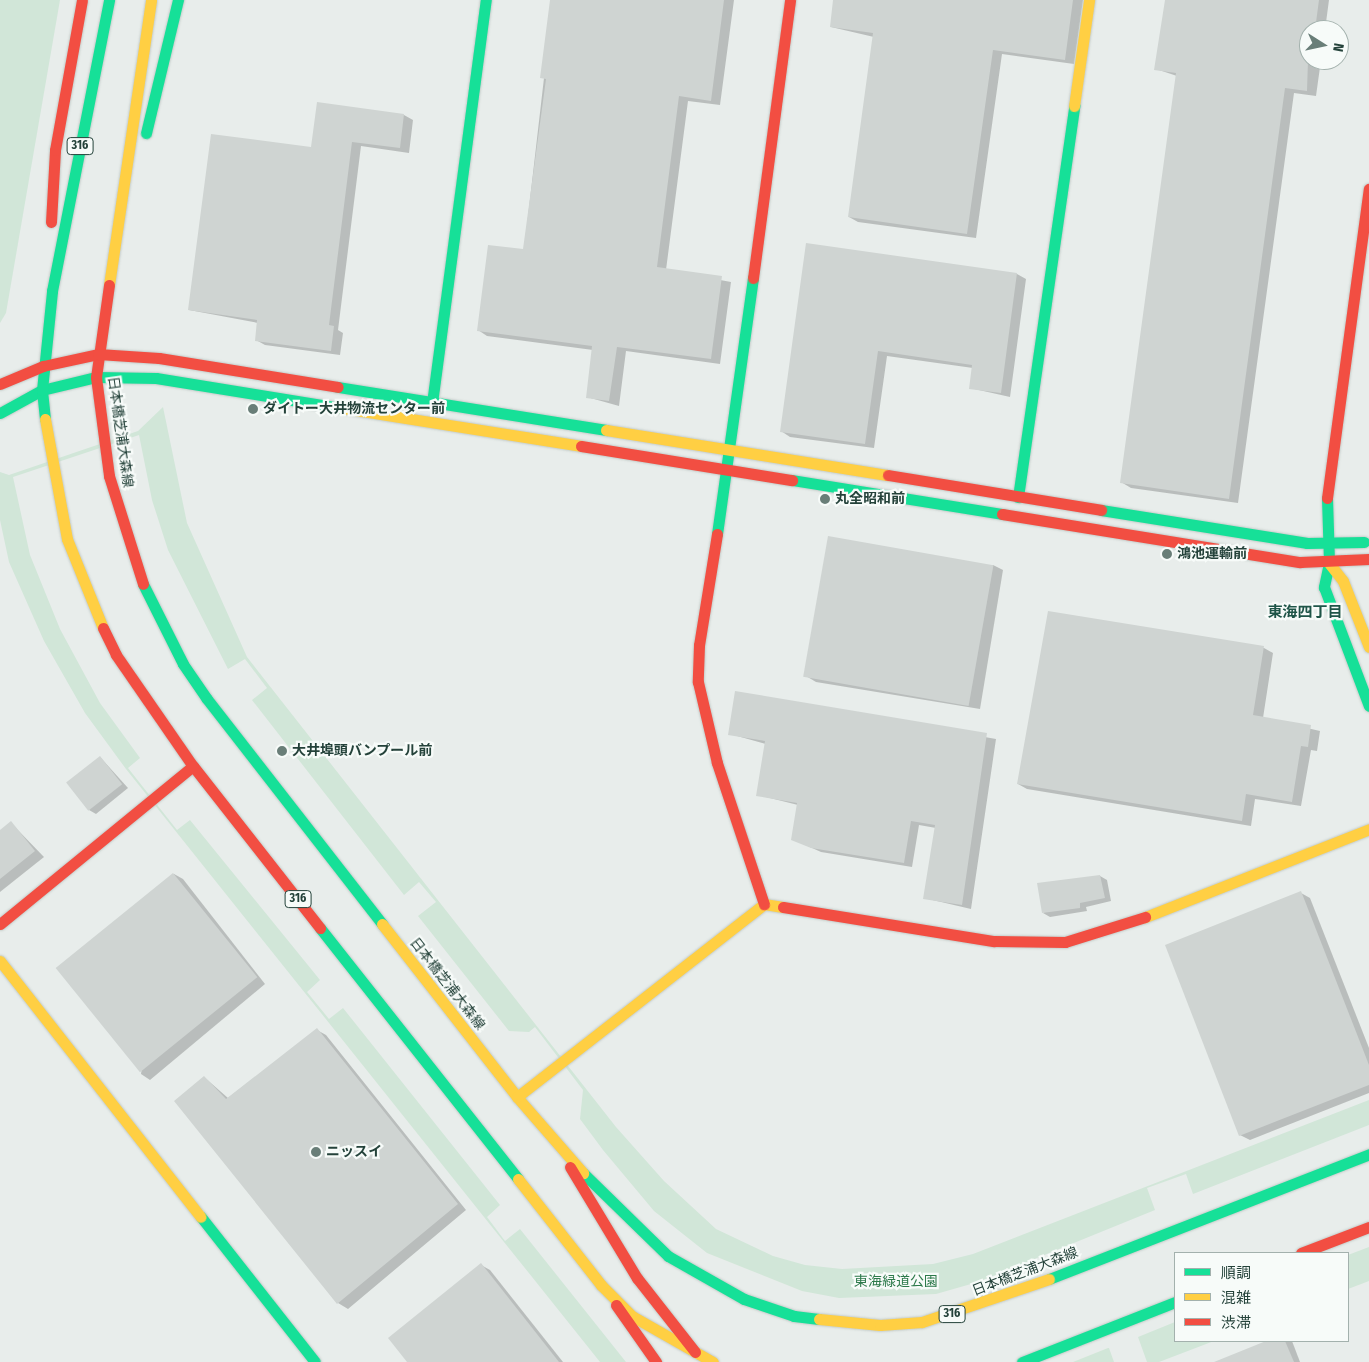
<!DOCTYPE html>
<html>
<head>
<meta charset="utf-8">
<style>
  body { margin:0 }
  #map { position:relative; width:1369px; height:1362px; overflow:hidden; background:#e8edeb; font-family:"Fira Sans Condensed","Noto Sans JP",sans-serif }
  div>[style] { position:absolute }
  [style*='--x'] { left:calc(var(--x)*1px); top:calc(var(--y)*1px); width:calc(var(--w)*1px); rotate:calc(var(--a)*1deg) }
  .green>* { inset:0; background:#d1e6d8 }
  .shadow>* { inset:0; background:#0003 }
  .building>* { inset:0; background:#cfd4d2; transform-origin:0 0 }
  .roads { filter:drop-shadow(0 0 1px #c3cbc8) drop-shadow(0 0 1px #c3cbc8) }
  .fast>* { height:11px; margin:-5.5px; padding:0 5.5px; transform-origin:5.5px; border-radius:5.5px; background:#16e098 }
  .slow>* { height:11px; margin:-5.5px; padding:0 5.5px; transform-origin:5.5px; border-radius:5.5px; background:#ffcf43 }
  .jam>* { height:11px; margin:-5.5px; padding:0 5.5px; transform-origin:5.5px; border-radius:5.5px; background:#f24e42 }
  .dots>* { width:14px; height:14px; translate:-50% -50%; box-sizing:border-box; border:2px solid #f7fbf9; border-radius:50% }
  span { translate:-50% -50%; white-space:nowrap; text-align:center; line-height:1.15; -webkit-text-stroke:4.5px #f7fbf9; paint-order:stroke }
  .shield-label span { padding:1px 4px; background:#f7fbf9; border:1px solid; border-radius:4px; -webkit-text-stroke-width:0 }
  .shield-label { font-size:12px; color:#24423a; font-weight:700 }
  .poi-label { font-size:14px; color:#24423a; font-weight:700 }
  .left { translate:0 -50%; text-align:left }
  .street-label { font-size:14px; color:#24423a }
  .park-label { font-size:14px; color:#2d7a4b }
  .neighbourhood-label { font-size:15px; color:#1f5548; font-weight:700 }
  .legend { position:absolute; left:1174px; top:1252px; width:175px; height:90px; box-sizing:border-box; background:#f7fbf9; border:1px solid #a3b1ad; margin:0; padding:6px 9px; list-style:none; font-size:15px; color:#24423a }
  .legend li { display:flex; align-items:center; gap:10px; height:25px }
  .legend b { width:25px; border:1px solid #a3b1ad }
  .north { position:absolute; left:1299px; top:20px; width:50px; height:50px; box-sizing:border-box; background:#f7fbf9; border:1px solid #a3b1ad; border-radius:50%; rotate:100deg; font-size:14px; font-weight:700; line-height:20px; text-align:center; color:#24423a }
  .north::after { content:''; display:block; margin:auto; width:18px; height:22px; background:#697e78; clip-path:polygon(50% 0,100% 100%,50% 72%,0 100%) }
</style>
</head>
<body>
<div id="map">
  <div class="green">
    <div style="clip-path:polygon(0 0,60px 0,6px 313px,0 323px)"></div>
    <div style="clip-path:polygon(163px 407px,187px 523px,247px 657px,616px 1127px,664px 1181px,716px 1229px,773px 1256px,805px 1265px,842px 1269px,933px 1264px,973px 1254px,1369px 1100px,1369px 1125px,1193px 1194px,1186px 1174px,1147px 1188px,1155px 1210px,978px 1282px,936px 1294px,839px 1298px,802px 1291px,707px 1253px,654px 1211px,603px 1150px,580px 1119px,583px 1090px,535px 1027px,529px 1032px,509px 1031px,418px 916px,436px 902px,419px 882px,404px 895px,252px 700px,267px 688px,245px 659px,228px 669px,168px 550px,152px 500px,139px 435px,13px 477px,30px 555px,60px 629px,100px 703px,140px 758px,128px 768px,177px 830px,190px 820px,320px 980px,307px 992px,329px 1019px,343px 1008px,500px 1205px,487px 1217px,505px 1241px,520px 1229px,626px 1362px,600px 1362px,126px 769px,85px 713px,44px 641px,9px 562px,0 520px,0 472px,9px 475px,138px 431px)"></div>
    <div style="clip-path:polygon(1369px 1247px,1369px 1281px,1348px 1289px,1348px 1255px)"></div>
    <div style="clip-path:polygon(1175px 1322px,1175px 1341px,1214px 1341px,1159px 1362px,1147px 1362px,1138px 1337px)"></div>
    <div style="clip-path:polygon(1109px 1348px,1114px 1362px,1073px 1362px,1108px 1348px)"></div>
  </div>
  <div class="shadow">
    <div style="clip-path:polygon(553px 0,734px 0,720px 105px,688px 101px,666px 270px,731px 282px,720px 364px,626px 351px,619px 406px,587px 397px,593px 350px,487px 336px,478px 330px,524px 251px)"></div>
    <div style="clip-path:polygon(835px 0,1083px 0,1074px 64px,1002px 54px,976px 238px,858px 222px,849px 217px,874px 37px,831px 27px)"></div>
    <div style="clip-path:polygon(1166px 0,1329px 0,1325px 30px,1309px 30px,1309px 60px,1321px 60px,1316px 96px,1294px 93px,1238px 503px,1131px 488px,1121px 482px,1177px 76px,1156px 69px)"></div>
    <div style="clip-path:polygon(404px 115px,413px 120px,409px 153px,361px 146px,338px 330px,343px 333px,340px 355px,265px 345px,256px 340px,258px 323px,189px 310px,312px 148px)"></div>
    <div style="clip-path:polygon(807px 245px,1017px 274px,1026px 279px,1010px 397px,970px 388px,973px 368px,887px 356px,874px 448px,790px 437px,781px 431px)"></div>
    <div style="clip-path:polygon(993px 565px,1003px 570px,980px 709px,816px 682px,806px 676px)"></div>
    <div style="clip-path:polygon(1049px 612px,1264px 648px,1273px 653px,1263px 718px,1320px 731px,1317px 751px,1311px 750px,1301px 806px,1255px 799px,1251px 826px,1027px 789px,1018px 784px)"></div>
    <div style="clip-path:polygon(736px 693px,996px 739px,971px 909px,924px 898px,936px 828px,919px 825px,912px 867px,821px 852px,792px 839px,798px 805px,758px 795px,766px 744px,730px 734px)"></div>
    <div style="clip-path:polygon(100px 757px,128px 788px,96px 814px,89px 810px)"></div>
    <div style="clip-path:polygon(11px 823px,44px 857px,0 892px,0 832px)"></div>
    <div style="clip-path:polygon(174px 874px,183px 879px,265px 984px,150px 1080px,141px 1074px)"></div>
    <div style="clip-path:polygon(1100px 876px,1107px 880px,1111px 901px,1086px 907px,1087px 911px,1050px 917px,1043px 913px)"></div>
    <div style="clip-path:polygon(1301px 893px,1310px 898px,1369px 1048px,1369px 1093px,1250px 1140px,1240px 1135px)"></div>
    <div style="clip-path:polygon(317px 1030px,326px 1035px,466px 1210px,348px 1309px,338px 1303px,176px 1101px,204px 1077px,228px 1098px)"></div>
    <div style="clip-path:polygon(481px 1265px,490px 1270px,563px 1362px,408px 1362px)"></div>
    <div style="clip-path:polygon(1270px 1341px,1292px 1341px,1300px 1362px,1216px 1362px)"></div>
  </div>
  <div class="building">
    <div style="clip-path:polygon(550px 0,724px 0,711px 101px,679px 96px,657px 267px,722px 276px,711px 359px,617px 347px,609px 401px,586px 398px,592px 346px,477px 331px,488px 245px,523px 249px,546px 79px,540px 78px)"></div>
    <div style="clip-path:polygon(833px 0,1073px 0,1065px 60px,993px 50px,967px 234px,848px 217px,873px 33px,830px 27px)"></div>
    <div style="clip-path:polygon(1165px 0,1319px 0,1315px 30px,1309px 30px,1307px 91px,1285px 88px,1229px 499px,1120px 483px,1176px 73px,1154px 70px)"></div>
    <div style="clip-path:polygon(317px 102px,404px 114px,400px 148px,352px 142px,329px 325px,334px 326px,331px 351px,255px 341px,257px 320px,188px 310px,211px 134px,311px 147px)"></div>
    <div style="clip-path:polygon(806px 243px,1017px 273px,1001px 393px,969px 389px,972px 365px,878px 351px,865px 444px,780px 432px)"></div>
    <div style="left:828px;top:536px;width:168px;height:143px;rotate:10deg"></div>
    <div style="clip-path:polygon(1048px 611px,1264px 646px,1253px 715px,1311px 725px,1308px 747px,1301px 746px,1292px 802px,1246px 794px,1242px 821px,1017px 784px)"></div>
    <div style="clip-path:polygon(735px 691px,987px 733px,962px 905px,923px 899px,935px 825px,911px 821px,904px 863px,811px 848px,791px 840px,797px 803px,756px 796px,765px 741px,728px 735px)"></div>
    <div style="left:100px;top:756px;width:36px;height:43px;rotate:52deg"></div>
    <div style="clip-path:polygon(11px 821px,35px 851px,0 879px,0 830px)"></div>
    <div style="left:173px;top:873px;width:134px;height:151px;rotate:51deg"></div>
    <div style="clip-path:polygon(1100px 875px,1105px 898px,1080px 903px,1080px 908px,1042px 913px,1037px 883px)"></div>
    <div style="clip-path:polygon(1301px 891px,1369px 1065px,1369px 1085px,1239px 1136px,1165px 945px)"></div>
    <div style="clip-path:polygon(317px 1028px,458px 1204px,337px 1304px,174px 1101px,204px 1076px,226px 1099px)"></div>
    <div style="clip-path:polygon(481px 1263px,559px 1362px,407px 1362px,388px 1338px)"></div>
    <div style="clip-path:polygon(1266px 1341px,1285px 1341px,1294px 1362px,1214px 1362px)"></div>
  </div>
  <div class="roads">
    <div class="fast">
      <div style="--x:146;--y:133;--w:137;--a:-76.5"></div>
      <div style="--x:338;--y:387;--w:271;--a:9.1"></div>
      <div style="--x:432;--y:403;--w:407;--a:-82.4"></div>
      <div style="--x:0;--y:413;--w:48;--a:-28.7"></div>
      <div style="--x:42;--y:390;--w:56;--a:-13.5"></div>
      <div style="--x:96;--y:377;--w:60;--a:1"></div>
      <div style="--x:156;--y:378;--w:188;--a:9.2"></div>
      <div style="--x:45;--y:419;--w:29;--a:-96"></div>
      <div style="--x:42;--y:390;--w:100;--a:-84.2"></div>
      <div style="--x:52;--y:291;--w:297;--a:-78.9"></div>
      <div style="--x:792;--y:480;--w:213;--a:9.2"></div>
      <div style="--x:1018;--y:497;--w:395;--a:-81.8"></div>
      <div style="--x:1327;--y:498;--w:65;--a:88.2"></div>
      <div style="--x:1329;--y:563;--w:25;--a:102"></div>
      <div style="--x:1324;--y:587;--w:127;--a:69.3"></div>
      <div style="--x:1101;--y:510;--w:209;--a:9.1"></div>
      <div style="--x:1307;--y:543;--w:57;--a:-1"></div>
      <div style="--x:717;--y:534;--w:259;--a:-82"></div>
      <div style="--x:143;--y:584;--w:89;--a:63.4"></div>
      <div style="--x:183;--y:664;--w:42;--a:55.6"></div>
      <div style="--x:207;--y:699;--w:285;--a:52.1"></div>
      <div style="--x:320;--y:928;--w:320;--a:51.7"></div>
      <div style="--x:583;--y:1173;--w:119;--a:44.3"></div>
      <div style="--x:668;--y:1256;--w:87;--a:29.5"></div>
      <div style="--x:744;--y:1299;--w:53;--a:18.8"></div>
      <div style="--x:794;--y:1316;--w:25;--a:7"></div>
      <div style="--x:201;--y:1217;--w:184;--a:51.8"></div>
      <div style="--x:1049;--y:1279;--w:344;--a:-21.3"></div>
      <div style="--x:1022;--y:1362;--w:164;--a:-21.4"></div>
    </div>
    <div class="slow">
      <div style="--x:1074;--y:106;--w:107;--a:-81.9"></div>
      <div style="--x:109;--y:285;--w:288;--a:-81.6"></div>
      <div style="--x:342;--y:408;--w:242;--a:9"></div>
      <div style="--x:45;--y:419;--w:122;--a:79.6"></div>
      <div style="--x:67;--y:539;--w:96;--a:68"></div>
      <div style="--x:606;--y:430;--w:286;--a:9.1"></div>
      <div style="--x:1329;--y:563;--w:23;--a:52"></div>
      <div style="--x:1343;--y:581;--w:71;--a:68.5"></div>
      <div style="--x:1145;--y:917;--w:241;--a:-21.4"></div>
      <div style="--x:382;--y:924;--w:219;--a:52"></div>
      <div style="--x:517;--y:1097;--w:101;--a:49"></div>
      <div style="--x:0;--y:961;--w:325;--a:51.9"></div>
      <div style="--x:517;--y:1097;--w:313;--a:-38"></div>
      <div style="--x:764;--y:904;--w:19;--a:9"></div>
      <div style="--x:518;--y:1179;--w:135;--a:51.9"></div>
      <div style="--x:601;--y:1285;--w:44;--a:45"></div>
      <div style="--x:632;--y:1316;--w:93;--a:29.6"></div>
      <div style="--x:819;--y:1319;--w:61;--a:5.6"></div>
      <div style="--x:880;--y:1325;--w:42;--a:-4.1"></div>
      <div style="--x:922;--y:1322;--w:134;--a:-18.7"></div>
    </div>
    <div class="jam">
      <div style="--x:51;--y:222;--w:72;--a:-86.8"></div>
      <div style="--x:55;--y:150;--w:152;--a:-79.8"></div>
      <div style="--x:753;--y:278;--w:280;--a:-82.4"></div>
      <div style="--x:109;--y:285;--w:93;--a:98"></div>
      <div style="--x:96;--y:377;--w:100;--a:82.5"></div>
      <div style="--x:109;--y:476;--w:113;--a:72.5"></div>
      <div style="--x:0;--y:384;--w:47;--a:-22.7"></div>
      <div style="--x:43;--y:366;--w:56;--a:-12.3"></div>
      <div style="--x:98;--y:354;--w:61;--a:3.8"></div>
      <div style="--x:159;--y:358;--w:181;--a:9.2"></div>
      <div style="--x:581;--y:446;--w:214;--a:9.2"></div>
      <div style="--x:888;--y:475;--w:216;--a:9.3"></div>
      <div style="--x:1327;--y:498;--w:312;--a:-82.3"></div>
      <div style="--x:1002;--y:514;--w:302;--a:9.2"></div>
      <div style="--x:1300;--y:562;--w:69;--a:-2.5"></div>
      <div style="--x:717;--y:534;--w:112;--a:99.2"></div>
      <div style="--x:699;--y:645;--w:37;--a:92"></div>
      <div style="--x:698;--y:682;--w:83;--a:76.8"></div>
      <div style="--x:717;--y:763;--w:149;--a:71.6"></div>
      <div style="--x:103;--y:628;--w:30;--a:64"></div>
      <div style="--x:116;--y:655;--w:135;--a:55.3"></div>
      <div style="--x:193;--y:766;--w:206;--a:51.9"></div>
      <div style="--x:783;--y:907;--w:214;--a:9.2"></div>
      <div style="--x:994;--y:941;--w:71;--a:0.8"></div>
      <div style="--x:1065;--y:942;--w:84;--a:-17.4"></div>
      <div style="--x:0;--y:924;--w:249;--a:-39.3"></div>
      <div style="--x:570;--y:1167;--w:130;--a:58.9"></div>
      <div style="--x:637;--y:1278;--w:94;--a:51.9"></div>
      <div style="--x:1301;--y:1253;--w:73;--a:-20.9"></div>
      <div style="--x:616;--y:1305;--w:70;--a:54.9"></div>
    </div>
  </div>
  <div class="dots">
    <div style="left:253px;top:409px;background:#697e78"></div>
    <div style="left:825px;top:499px;background:#697e78"></div>
    <div style="left:1167px;top:554px;background:#697e78"></div>
    <div style="left:282px;top:751px;background:#697e78"></div>
    <div style="left:316px;top:1152px;background:#697e78"></div>
  </div>
  <div class="shield-label">
    <span style="left:80px;top:146px">316</span>
    <span style="left:298px;top:899px">316</span>
    <span style="left:952px;top:1314px">316</span>
  </div>
  <div class="poi-label">
    <span class="left" style="left:263px;top:409px">ダイトー大井物流センター前</span>
    <span class="left" style="left:835px;top:499px">丸全昭和前</span>
    <span class="left" style="left:1177px;top:554px">鴻池運輸前</span>
    <span class="left" style="left:292px;top:751px">大井埠頭バンプール前</span>
    <span class="left" style="left:326px;top:1152px">ニッスイ</span>
  </div>
  <div class="street-label">
    <span style="left:120px;top:432px;rotate:82deg">日本橋芝浦大森線</span>
    <span style="left:447px;top:984px;rotate:52deg">日本橋芝浦大森線</span>
    <span style="left:1025px;top:1272px;rotate:-21deg">日本橋芝浦大森線</span>
  </div>
  <div class="park-label">
    <span style="left:896px;top:1282px">東海緑道公園</span>
  </div>
  <div class="neighbourhood-label">
    <span style="left:1305px;top:613px">東海四丁目</span>
  </div>
  <ul class="legend">
  <li><b style="height:6px;background:#16e098"></b>順調</li>
  <li><b style="height:6px;background:#ffcf43"></b>混雑</li>
  <li><b style="height:6px;background:#f24e42"></b>渋滞</li>
  </ul>
  <div class="north">N</div>
</div>
</body>
</html>
